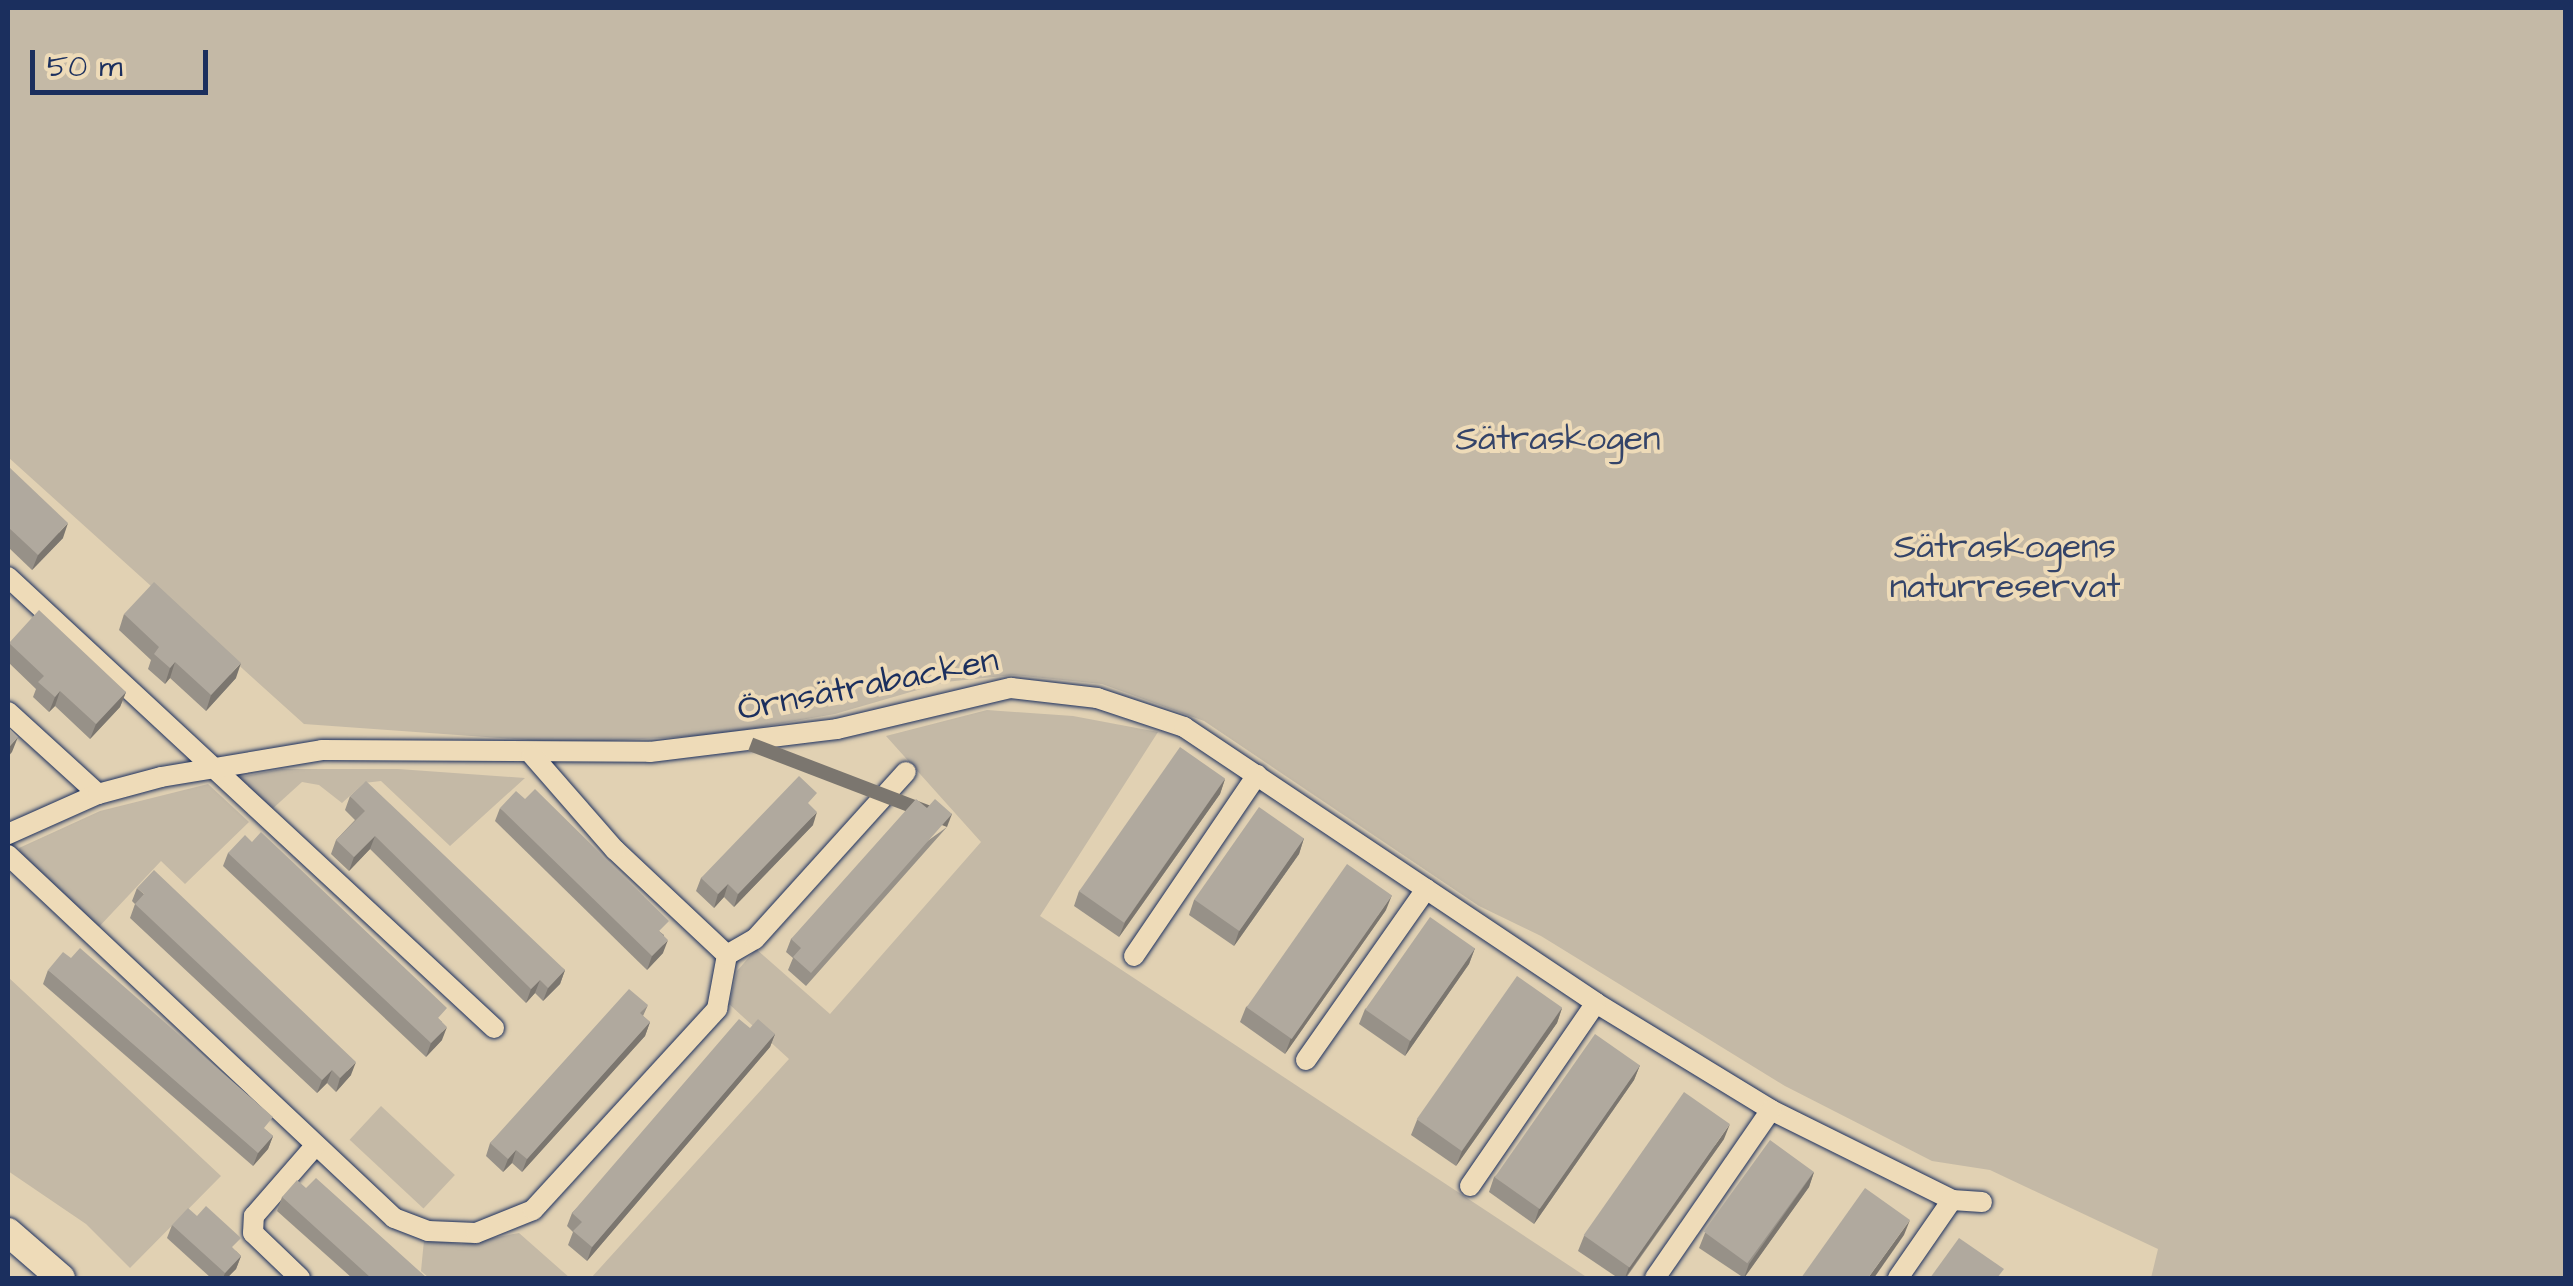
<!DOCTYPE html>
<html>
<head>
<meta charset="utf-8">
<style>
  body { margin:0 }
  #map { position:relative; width:2573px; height:1286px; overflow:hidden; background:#e1d1b3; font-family:"Architects Daughter",sans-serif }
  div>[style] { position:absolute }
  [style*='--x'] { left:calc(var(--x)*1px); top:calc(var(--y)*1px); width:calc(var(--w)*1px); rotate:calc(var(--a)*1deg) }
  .green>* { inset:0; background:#c4b9a6; transform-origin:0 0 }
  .roads { filter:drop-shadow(0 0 2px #1b2f5e) drop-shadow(0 0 2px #1b2f5e) }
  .street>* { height:20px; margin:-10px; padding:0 10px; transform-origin:10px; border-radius:10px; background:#eedbb8 }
  .secondary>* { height:28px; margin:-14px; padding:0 14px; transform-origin:14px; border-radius:14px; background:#eedbb8 }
  .wall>* { inset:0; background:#979188 }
  .shaded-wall>* { inset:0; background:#7b766f; transform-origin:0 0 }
  .building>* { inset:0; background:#b0a99e; transform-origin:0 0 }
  span { translate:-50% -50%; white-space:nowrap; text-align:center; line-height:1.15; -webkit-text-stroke:8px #eedbb8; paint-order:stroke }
  .park-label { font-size:35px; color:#344469 }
  .street-label { font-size:35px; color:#1b2f5e }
  .frame { position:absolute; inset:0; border:10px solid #1b2f5e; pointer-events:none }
  .scale { position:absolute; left:30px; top:50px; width:178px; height:45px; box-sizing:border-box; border:5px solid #1b2f5e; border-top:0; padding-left:12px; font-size:30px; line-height:35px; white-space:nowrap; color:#1b2f5e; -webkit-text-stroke:8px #eedbb8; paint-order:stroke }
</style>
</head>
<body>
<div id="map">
  <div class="green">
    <div style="clip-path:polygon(8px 8px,2565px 8px,2565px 1278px,2151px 1278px,2158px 1249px,1990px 1170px,1932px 1161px,1785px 1086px,1541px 936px,1479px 906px,1204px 721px,1102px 684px,1013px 675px,945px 682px,835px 714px,715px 735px,570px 743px,304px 724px,8px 457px)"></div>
    <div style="clip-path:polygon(987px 710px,1073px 716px,1158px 732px,1040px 916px,1588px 1278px,591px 1278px,789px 1059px,729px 1004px,737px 971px,756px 949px,830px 1014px,981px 842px,886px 736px)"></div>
    <div style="clip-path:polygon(282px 769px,398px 769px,525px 778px,450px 846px,381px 781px,364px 783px,342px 803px,319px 785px,302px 782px,270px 811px,239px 784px,240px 777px)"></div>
    <div style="clip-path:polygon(208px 784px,249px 822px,185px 884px,161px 861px,96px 930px,25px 868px,19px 848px,100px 811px)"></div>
    <div style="clip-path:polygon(8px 977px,221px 1176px,130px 1268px,86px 1224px,8px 1171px)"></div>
    <div style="left:381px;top:1106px;width:101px;height:46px;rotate:43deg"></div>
    <div style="clip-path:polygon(519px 1233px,570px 1278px,429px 1278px,421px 1271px,424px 1240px,461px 1244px)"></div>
  </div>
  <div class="roads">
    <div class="street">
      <div style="--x:8;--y:577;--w:663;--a:42.86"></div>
      <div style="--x:8;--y:712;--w:122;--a:42.3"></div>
      <div style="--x:8;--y:834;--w:98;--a:-24"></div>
      <div style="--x:98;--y:794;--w:65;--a:-15.1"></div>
      <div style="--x:161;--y:777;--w:163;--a:-9.5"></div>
      <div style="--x:322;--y:750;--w:328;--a:0.3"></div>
      <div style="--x:650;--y:752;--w:188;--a:-7"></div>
      <div style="--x:837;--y:729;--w:179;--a:-13.3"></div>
      <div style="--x:1011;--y:688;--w:87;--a:6.6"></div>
      <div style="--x:1097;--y:698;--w:92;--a:18.4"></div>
      <div style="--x:1184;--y:727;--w:496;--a:33.8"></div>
      <div style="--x:1596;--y:1003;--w:205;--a:31.4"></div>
      <div style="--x:1771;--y:1110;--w:202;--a:26.4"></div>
      <div style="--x:1952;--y:1200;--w:30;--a:4"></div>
      <div style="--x:8;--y:855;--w:530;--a:43.24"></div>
      <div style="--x:394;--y:1218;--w:36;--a:21"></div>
      <div style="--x:428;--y:1231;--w:48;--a:2.4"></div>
      <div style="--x:476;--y:1233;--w:61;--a:-22"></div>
      <div style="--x:533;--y:1210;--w:273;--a:-47.5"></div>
      <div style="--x:717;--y:1009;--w:55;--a:-79.5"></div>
      <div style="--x:727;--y:955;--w:154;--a:-136.8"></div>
      <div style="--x:615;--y:850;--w:126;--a:-131.1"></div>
      <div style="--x:727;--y:955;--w:32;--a:-30"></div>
      <div style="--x:755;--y:939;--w:225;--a:-47.9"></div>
      <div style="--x:1134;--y:956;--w:219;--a:-55.8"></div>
      <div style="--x:1306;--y:1060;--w:209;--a:-54.9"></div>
      <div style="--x:1470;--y:1186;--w:222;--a:-55.5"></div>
      <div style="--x:300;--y:1278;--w:65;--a:-136.2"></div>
      <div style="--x:253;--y:1233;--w:17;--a:-87"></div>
      <div style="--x:254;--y:1216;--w:94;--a:-48.9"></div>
      <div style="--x:1655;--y:1278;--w:204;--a:-55.4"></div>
      <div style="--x:1898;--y:1278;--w:95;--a:-55.3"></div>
    </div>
    <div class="secondary">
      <div style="--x:8;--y:1232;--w:70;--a:41"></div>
    </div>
  </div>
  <div class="wall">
    <div style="clip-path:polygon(8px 466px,63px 538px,32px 570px,8px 547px)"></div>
    <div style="clip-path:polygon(124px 614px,236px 678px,206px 711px,170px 678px,165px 684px,148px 669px,151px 660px,119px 630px)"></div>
    <div style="clip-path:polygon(9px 643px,126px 692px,120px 707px,90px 739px,55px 706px,49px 712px,33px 697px,36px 689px,8px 662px)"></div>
    <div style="clip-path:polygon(1225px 779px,1220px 794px,1119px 937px,1074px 906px,1079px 891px)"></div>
    <div style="clip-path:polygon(350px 796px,565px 970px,560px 984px,543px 1001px,535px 993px,526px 1003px,370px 849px,349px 871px,331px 854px,336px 840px,355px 820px,345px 810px)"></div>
    <div style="clip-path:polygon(812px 807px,813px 825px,734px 907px,724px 897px,714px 908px,696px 891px,701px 878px)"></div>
    <div style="clip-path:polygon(500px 808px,664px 935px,663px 953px,647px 970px,495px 821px)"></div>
    <div style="clip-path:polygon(947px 827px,806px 986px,788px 970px,793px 958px,786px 952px,791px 939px)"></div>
    <div style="clip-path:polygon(1304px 838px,1299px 854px,1234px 946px,1189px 915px,1194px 900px)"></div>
    <div style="clip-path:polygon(252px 842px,442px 1022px,442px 1040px,426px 1057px,223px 866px,228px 853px)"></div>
    <div style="clip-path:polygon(137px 888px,351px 1075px,336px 1092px,327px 1083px,317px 1093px,130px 918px,135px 904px,132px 901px)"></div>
    <div style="clip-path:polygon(1386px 910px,1285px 1054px,1240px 1022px,1246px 1007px)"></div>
    <div style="clip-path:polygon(1475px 948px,1469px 964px,1405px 1056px,1359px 1024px,1365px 1009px)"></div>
    <div style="clip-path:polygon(48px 970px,267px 1131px,273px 1136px,268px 1149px,253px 1166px,43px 984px)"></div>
    <div style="clip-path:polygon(648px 1005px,643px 1016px,650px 1022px,645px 1036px,522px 1172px,512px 1163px,503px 1172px,486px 1156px,490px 1143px)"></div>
    <div style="clip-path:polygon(1562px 1008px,1557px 1023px,1456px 1166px,1411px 1135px,1417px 1120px)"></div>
    <div style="clip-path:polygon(750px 1028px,775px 1034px,770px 1047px,587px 1261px,568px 1245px,573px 1232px,567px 1226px,572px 1213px)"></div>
    <div style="clip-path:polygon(1640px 1065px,1634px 1080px,1534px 1224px,1489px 1192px,1494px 1177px)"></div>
    <div style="clip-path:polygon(1724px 1139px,1626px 1278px,1618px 1278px,1578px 1251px,1584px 1236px)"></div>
    <div style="clip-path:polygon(1814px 1172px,1809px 1187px,1744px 1278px,1699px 1248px,1705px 1233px)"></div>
    <div style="clip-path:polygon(306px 1188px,427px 1278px,352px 1278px,277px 1211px,282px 1197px)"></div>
    <div style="clip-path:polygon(172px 1225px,236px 1251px,241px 1256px,236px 1269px,227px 1278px,211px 1278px,167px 1238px)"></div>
  </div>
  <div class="shaded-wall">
    <div style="clip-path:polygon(68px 523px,63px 538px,32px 570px,38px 555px)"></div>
    <div style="clip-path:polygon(175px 662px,170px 678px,165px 684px,170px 668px)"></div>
    <div style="clip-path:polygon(241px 663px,236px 678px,206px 711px,211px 695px)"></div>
    <div style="clip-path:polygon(60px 691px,55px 706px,49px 712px,55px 697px)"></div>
    <div style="clip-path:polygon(126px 692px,120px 707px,90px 739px,96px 724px)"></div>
    <div style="clip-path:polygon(18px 737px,12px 752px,8px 757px,8px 748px)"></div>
    <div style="clip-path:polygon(1225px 779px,1220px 794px,1119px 937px,1125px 922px)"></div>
    <div style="clip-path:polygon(817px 812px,813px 825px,734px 907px,738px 894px)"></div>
    <div style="left:952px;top:814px;width:14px;height:213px;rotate:111deg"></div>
    <div style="clip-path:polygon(375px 836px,370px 849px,349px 871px,354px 857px)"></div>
    <div style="clip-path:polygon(1304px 838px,1299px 854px,1234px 946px,1239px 931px)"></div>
    <div style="clip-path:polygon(728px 884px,724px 897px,714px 908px,718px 894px)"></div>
    <div style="clip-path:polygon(1392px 895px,1386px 910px,1285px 1054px,1291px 1038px)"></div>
    <div style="clip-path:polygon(668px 940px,663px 953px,647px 970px,652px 956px)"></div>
    <div style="clip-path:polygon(1475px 948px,1469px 964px,1405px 1056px,1410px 1041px)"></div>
    <div style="clip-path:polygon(565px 970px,560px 984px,543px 1001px,548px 988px)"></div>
    <div style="clip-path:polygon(540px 980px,535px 993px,526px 1003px,531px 989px)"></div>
    <div style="clip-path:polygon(1562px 1008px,1557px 1023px,1456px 1166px,1462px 1151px)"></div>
    <div style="clip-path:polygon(650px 1022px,645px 1036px,522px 1172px,527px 1159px)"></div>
    <div style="clip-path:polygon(447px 1027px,442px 1040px,426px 1057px,431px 1043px)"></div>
    <div style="clip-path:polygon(775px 1034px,770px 1047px,587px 1261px,592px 1247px)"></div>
    <div style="clip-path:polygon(356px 1062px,351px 1075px,336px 1092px,340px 1078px)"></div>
    <div style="clip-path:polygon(1640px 1065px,1634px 1080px,1534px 1224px,1539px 1209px)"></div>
    <div style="clip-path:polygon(332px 1070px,327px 1083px,317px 1093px,322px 1080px)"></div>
    <div style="clip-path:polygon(1730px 1124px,1724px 1139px,1625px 1278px,1629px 1267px)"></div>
    <div style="clip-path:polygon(273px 1136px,268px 1149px,253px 1166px,258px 1153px)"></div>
    <div style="clip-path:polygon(516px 1150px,512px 1163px,503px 1172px,508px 1159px)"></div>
    <div style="clip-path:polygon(1814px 1172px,1809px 1187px,1744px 1278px,1749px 1264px)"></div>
    <div style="clip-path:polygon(1910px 1220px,1904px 1235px,1874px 1278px,1868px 1278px)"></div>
    <div style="clip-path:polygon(241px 1256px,236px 1269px,227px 1278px,223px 1278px,225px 1273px)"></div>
  </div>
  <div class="building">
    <div style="clip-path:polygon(8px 466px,68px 523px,38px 555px,8px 527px)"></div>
    <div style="clip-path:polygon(154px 582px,241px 663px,211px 695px,175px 662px,170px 668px,154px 654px,159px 647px,124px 614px)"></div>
    <div style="clip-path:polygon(39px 610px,126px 692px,96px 724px,60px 691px,55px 697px,38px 682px,44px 676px,9px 643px)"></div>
    <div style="clip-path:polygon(8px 727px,18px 737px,8px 748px)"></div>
    <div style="left:1180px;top:747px;width:55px;height:176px;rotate:35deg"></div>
    <div style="clip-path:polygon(799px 776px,817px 793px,808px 803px,817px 812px,738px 894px,728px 884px,718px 894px,701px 878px)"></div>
    <div style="clip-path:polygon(366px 781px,565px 970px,548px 988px,540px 980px,531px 989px,375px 836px,354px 857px,336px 840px,365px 811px,350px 796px)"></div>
    <div style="clip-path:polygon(535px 789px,669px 921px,659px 931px,668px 940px,652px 956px,500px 808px,516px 791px,525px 799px)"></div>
    <div style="clip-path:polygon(916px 799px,927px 808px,935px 799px,952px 814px,811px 973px,793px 957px,801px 948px,791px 939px)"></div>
    <div style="left:1259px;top:807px;width:55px;height:113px;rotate:35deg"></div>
    <div style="clip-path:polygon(261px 832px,447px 1008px,438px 1018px,447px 1027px,431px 1043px,228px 853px,245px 835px,252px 842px)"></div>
    <div style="left:1347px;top:864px;width:55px;height:175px;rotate:35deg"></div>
    <div style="clip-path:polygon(154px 870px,356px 1062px,340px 1078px,332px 1070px,322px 1080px,135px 904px,144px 894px,137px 888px)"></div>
    <div style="left:1430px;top:917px;width:55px;height:113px;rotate:35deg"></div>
    <div style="clip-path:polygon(80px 948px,273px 1117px,264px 1128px,273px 1136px,258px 1153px,48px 970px,63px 952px,71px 958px)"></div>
    <div style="left:1517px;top:976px;width:55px;height:175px;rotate:35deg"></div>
    <div style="clip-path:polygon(629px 989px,648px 1005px,640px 1013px,650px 1022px,527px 1159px,516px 1150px,508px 1159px,490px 1143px)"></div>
    <div style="clip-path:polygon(739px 1019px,750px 1028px,758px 1019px,775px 1034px,592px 1247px,573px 1231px,582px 1222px,572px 1213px)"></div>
    <div style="left:1595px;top:1034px;width:55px;height:175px;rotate:35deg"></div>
    <div style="left:1684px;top:1092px;width:56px;height:175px;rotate:35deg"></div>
    <div style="left:1770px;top:1140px;width:54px;height:113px;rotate:36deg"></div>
    <div style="clip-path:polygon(316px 1178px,427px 1278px,371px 1278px,282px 1197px,297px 1180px,306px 1188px)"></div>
    <div style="clip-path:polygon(1865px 1188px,1910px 1220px,1868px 1278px,1801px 1278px)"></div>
    <div style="clip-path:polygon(206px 1206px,241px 1238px,232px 1247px,241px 1256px,225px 1273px,172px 1225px,188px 1208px,197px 1216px)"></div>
    <div style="clip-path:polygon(1959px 1238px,2004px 1269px,1997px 1278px,1930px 1278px)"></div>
  </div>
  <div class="park-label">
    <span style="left:1558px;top:439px">Sätraskogen</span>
    <span style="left:2005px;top:567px">Sätraskogens<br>naturreservat</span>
  </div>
  <div class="street-label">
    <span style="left:868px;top:685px;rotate:-11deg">Örnsätrabacken</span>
  </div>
  <div class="frame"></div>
  <div class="scale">50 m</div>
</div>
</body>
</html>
